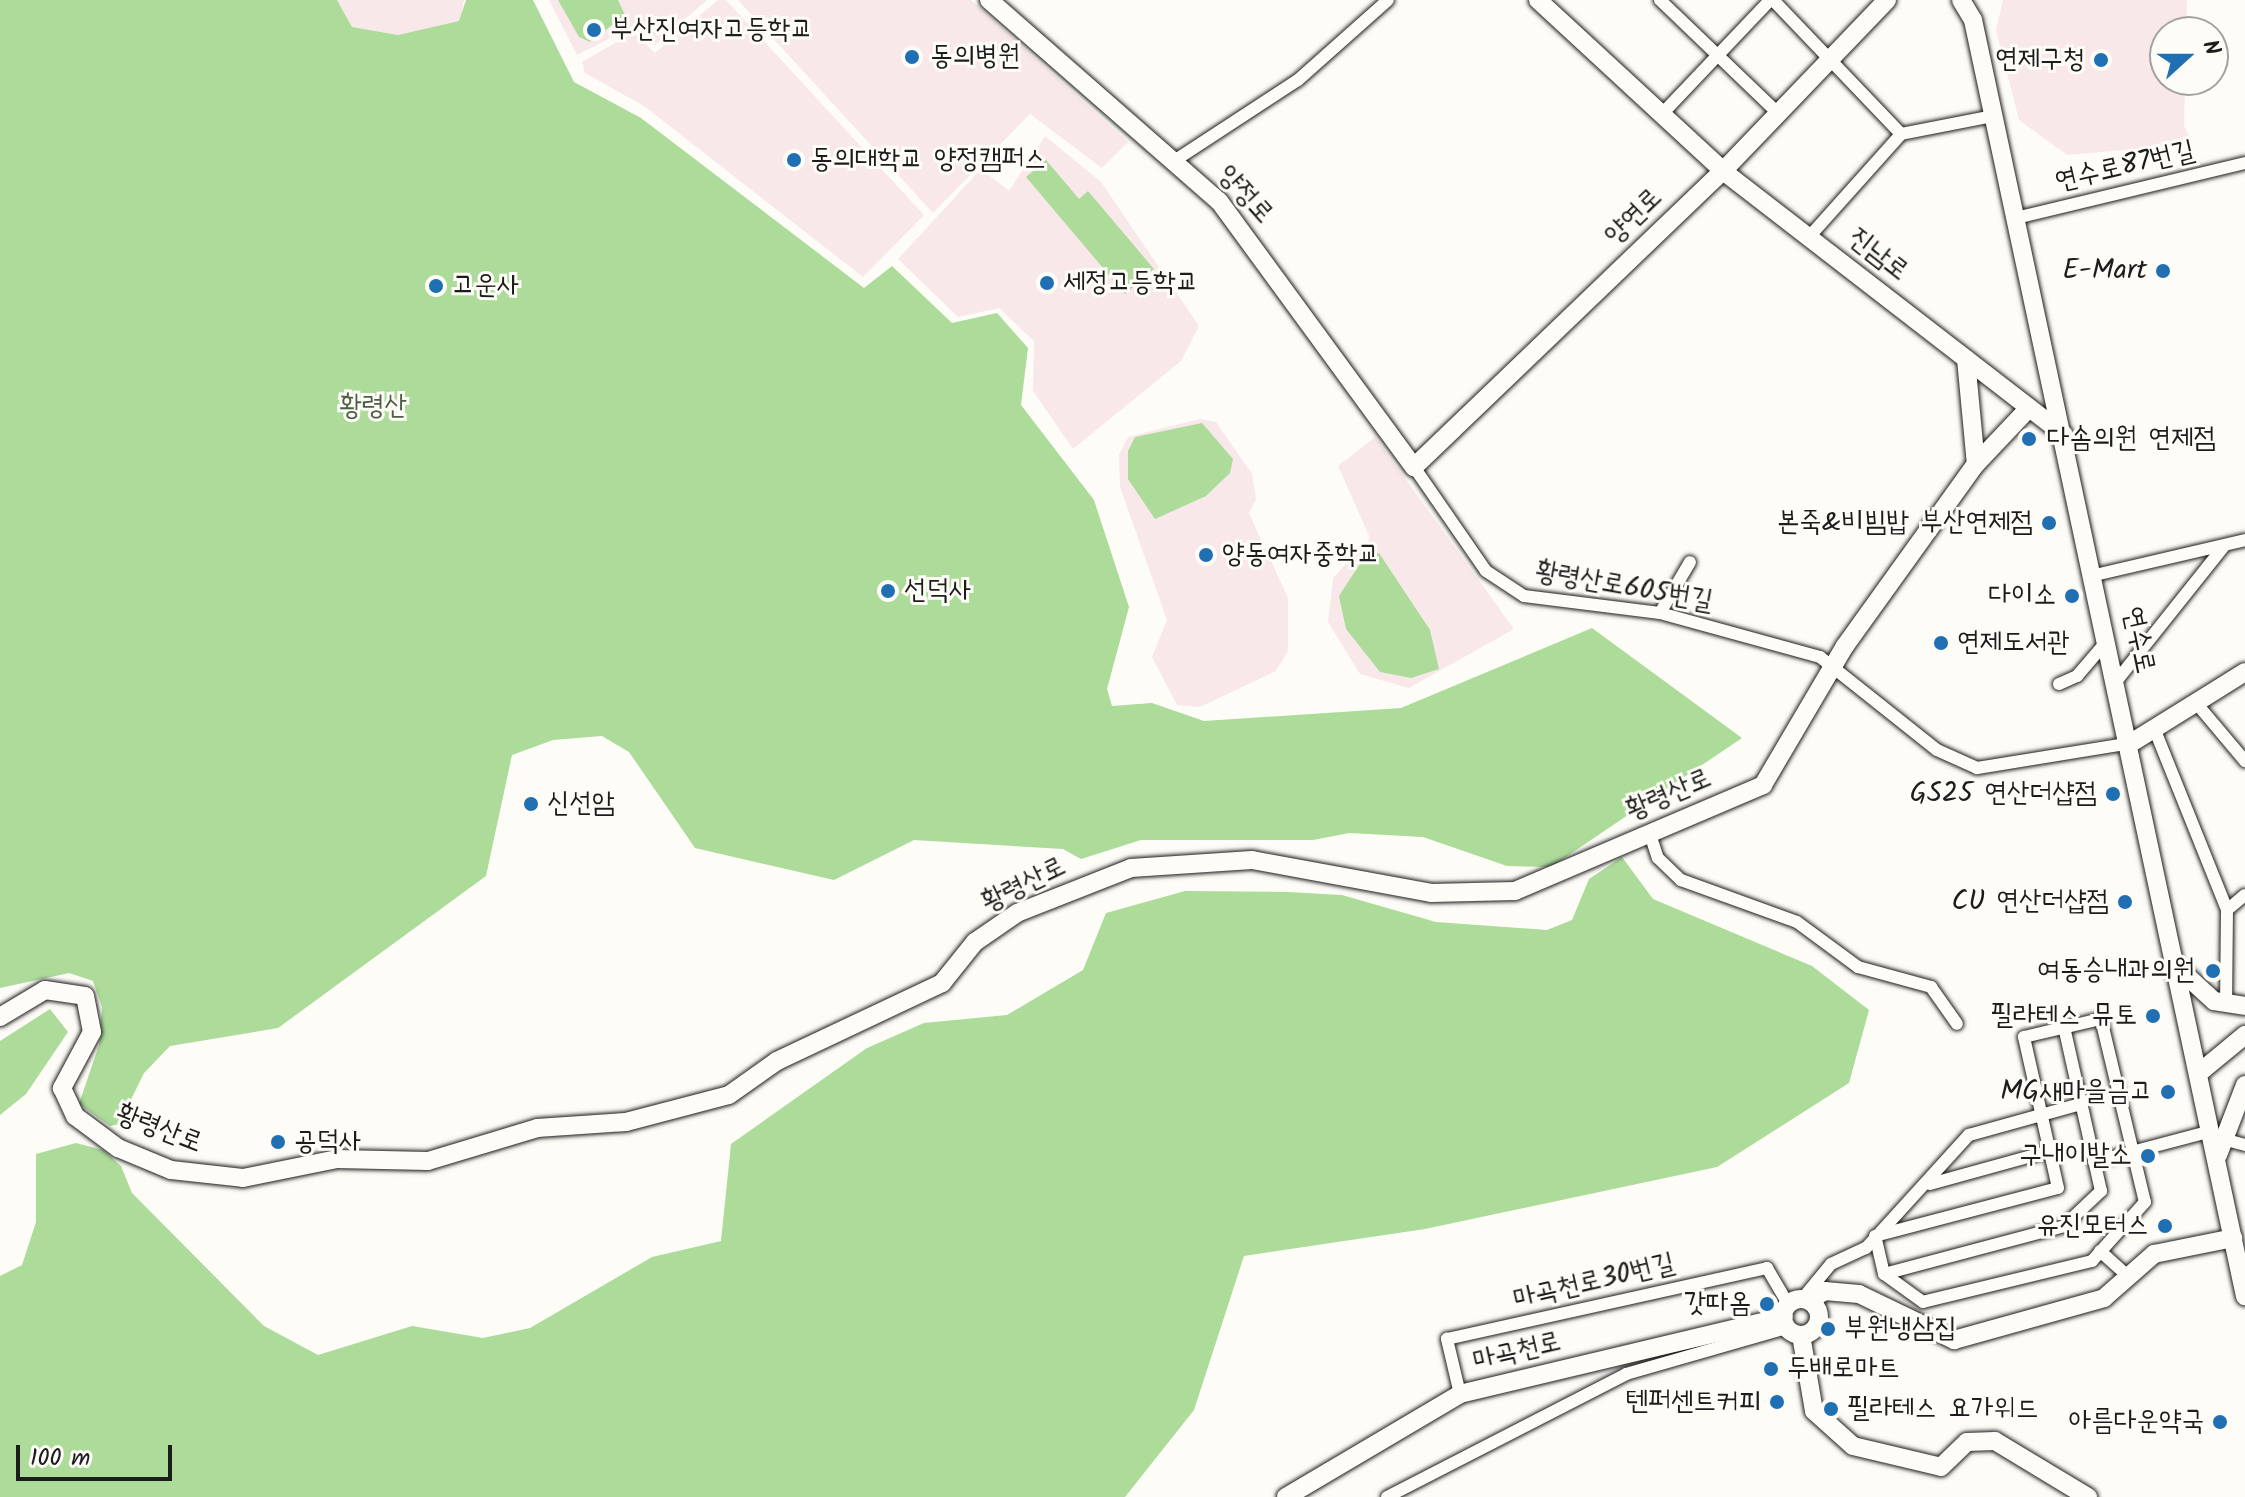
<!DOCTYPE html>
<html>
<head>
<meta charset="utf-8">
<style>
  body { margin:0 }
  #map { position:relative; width:2245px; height:1497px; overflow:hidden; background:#fdfcf7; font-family:Kalam,"Poor Story",sans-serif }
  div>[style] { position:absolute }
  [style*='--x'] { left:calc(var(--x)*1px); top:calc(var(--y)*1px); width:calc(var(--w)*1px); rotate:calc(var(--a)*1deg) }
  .built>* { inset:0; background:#f9e8ea }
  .green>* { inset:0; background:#acdb9a }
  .roads { filter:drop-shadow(0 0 2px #1c1c1c) drop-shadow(0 0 2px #1c1c1c) }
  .street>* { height:12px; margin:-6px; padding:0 6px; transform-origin:6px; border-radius:6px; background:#fdfcf7 }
  .secondary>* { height:18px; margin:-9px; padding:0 9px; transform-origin:9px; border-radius:9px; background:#fdfcf7 }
  .secondary>.ring { margin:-9px; padding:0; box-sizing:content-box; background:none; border:18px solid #fdfcf7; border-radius:50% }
  .dots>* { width:22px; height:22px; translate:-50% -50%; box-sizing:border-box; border:4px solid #fdfcf7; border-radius:50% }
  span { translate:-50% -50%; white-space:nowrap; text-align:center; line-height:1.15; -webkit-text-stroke:6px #fdfcf7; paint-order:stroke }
  .poi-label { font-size:28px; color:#1c1c1c }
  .left { translate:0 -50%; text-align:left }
  .right { translate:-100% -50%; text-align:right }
  .street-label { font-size:28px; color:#1c1c1c }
  .park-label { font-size:28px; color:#4e5f48 }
  .north { position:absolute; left:2149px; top:16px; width:80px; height:80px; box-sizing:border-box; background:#fdfcf7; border:2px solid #a3a29f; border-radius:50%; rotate:69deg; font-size:22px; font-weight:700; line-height:32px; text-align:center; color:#1c1c1c }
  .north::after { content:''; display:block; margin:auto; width:28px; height:36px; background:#1f6fb2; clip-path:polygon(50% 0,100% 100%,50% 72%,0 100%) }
  .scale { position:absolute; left:16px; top:1445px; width:156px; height:36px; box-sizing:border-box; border:4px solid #1c1c1c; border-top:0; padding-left:10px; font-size:24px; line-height:28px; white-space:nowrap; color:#1c1c1c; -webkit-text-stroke:6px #fdfcf7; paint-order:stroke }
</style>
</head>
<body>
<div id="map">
  <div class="built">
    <div style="clip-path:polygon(337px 0,464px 0,460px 21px,398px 35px,352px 27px)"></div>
    <div style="clip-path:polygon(549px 0,707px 0,655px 45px,637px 24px,577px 55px)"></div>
    <div style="clip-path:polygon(718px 0,726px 0,924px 215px,863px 277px,644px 106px,585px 73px,582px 62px,634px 32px,655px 53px)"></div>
    <div style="clip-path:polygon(738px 0,971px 0,1128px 142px,1102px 168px,1030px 114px,933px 213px)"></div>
    <div style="clip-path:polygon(2003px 0,2187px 0,2186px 32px,2165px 32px,2165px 80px,2185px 80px,2184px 126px,2193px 144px,2067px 155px,2019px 120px,1996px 30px)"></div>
    <div style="clip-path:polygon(1045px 136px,1101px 182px,1199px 326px,1181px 361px,1073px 449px,1033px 391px,1034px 341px,999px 308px,958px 317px,898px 259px,981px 169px,1009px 191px)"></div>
    <div style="clip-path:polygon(1200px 419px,1216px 422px,1252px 474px,1256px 499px,1249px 513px,1288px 598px,1288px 651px,1276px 671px,1200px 707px,1177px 705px,1152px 657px,1167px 620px,1120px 487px,1119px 455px,1128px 437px)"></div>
    <div style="clip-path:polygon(1375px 437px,1514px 629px,1409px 688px,1360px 674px,1328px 622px,1333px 578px,1370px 538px,1338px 466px)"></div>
  </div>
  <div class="green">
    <div style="clip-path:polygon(0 0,337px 0,352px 27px,398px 35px,459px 21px,466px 0,533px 0,574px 82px,641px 118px,864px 288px,892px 266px,952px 323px,997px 313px,1028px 348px,1021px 405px,1094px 500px,1129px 607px,1107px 689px,1112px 706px,1152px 703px,1204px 721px,1401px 708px,1592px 628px,1742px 738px,1551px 867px,1507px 866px,1423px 837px,1349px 833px,1313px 840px,1141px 840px,1081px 859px,1063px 849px,914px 840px,834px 880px,695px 848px,629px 752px,602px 736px,553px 740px,512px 755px,486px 876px,278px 1028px,170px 1046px,144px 1073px,119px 1124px,110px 1126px,79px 1104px,99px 1045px,102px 1007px,93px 981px,69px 973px,0 988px)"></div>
    <div style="clip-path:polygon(558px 0,618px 0,625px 15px,590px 42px,579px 37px)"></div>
    <div style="clip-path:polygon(1046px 160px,1079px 199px,1088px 191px,1154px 269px,1125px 294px,1026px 177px)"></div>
    <div style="clip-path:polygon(1202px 423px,1233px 459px,1230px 473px,1206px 496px,1155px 519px,1128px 479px,1128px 451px,1135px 437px)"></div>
    <div style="clip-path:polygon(1379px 553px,1430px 630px,1439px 669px,1411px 678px,1380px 672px,1346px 629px,1339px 596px,1365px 556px)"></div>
    <div style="clip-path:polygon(1622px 857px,1653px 899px,1812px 966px,1869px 1010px,1849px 1083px,1717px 1167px,1425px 1229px,1244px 1256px,1194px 1410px,1125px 1497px,0 1497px,0 1276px,22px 1265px,36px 1222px,36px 1154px,76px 1143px,103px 1150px,121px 1166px,132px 1193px,264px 1326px,318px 1355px,412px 1326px,483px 1338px,530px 1328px,652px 1257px,721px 1241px,731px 1144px,867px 1048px,924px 1023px,1007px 1015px,1083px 970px,1106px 913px,1185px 891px,1288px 892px,1342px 895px,1436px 922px,1547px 930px,1572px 920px,1589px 879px)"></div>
    <div style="clip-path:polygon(50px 1009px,68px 1032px,26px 1094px,0 1115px,0 1041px)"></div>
  </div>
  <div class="roads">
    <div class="street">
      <div style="--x:1660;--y:0;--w:163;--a:43.8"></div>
      <div style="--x:1773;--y:0;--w:185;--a:46.3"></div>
      <div style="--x:1662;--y:114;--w:157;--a:-46.5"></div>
      <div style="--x:1174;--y:161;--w:148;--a:-33.2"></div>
      <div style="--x:1298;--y:80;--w:120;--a:-41.6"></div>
      <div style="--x:2016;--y:218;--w:236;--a:-13.5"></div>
      <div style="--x:1809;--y:237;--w:138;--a:-48.2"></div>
      <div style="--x:1901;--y:134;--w:95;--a:-11"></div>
      <div style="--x:1414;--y:467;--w:126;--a:55.3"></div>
      <div style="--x:1486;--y:571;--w:45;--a:33.3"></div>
      <div style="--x:1524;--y:596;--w:137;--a:7.1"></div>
      <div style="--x:1660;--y:613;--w:166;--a:15.4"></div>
      <div style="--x:1820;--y:657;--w:149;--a:38.5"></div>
      <div style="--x:1937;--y:750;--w:44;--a:24.2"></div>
      <div style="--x:1977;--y:768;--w:156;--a:-9.2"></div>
      <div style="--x:2095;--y:575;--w:154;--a:-13.1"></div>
      <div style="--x:1660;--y:613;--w:59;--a:-59.5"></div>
      <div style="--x:2118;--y:679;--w:171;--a:-51.4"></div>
      <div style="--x:2059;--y:684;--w:20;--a:-24"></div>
      <div style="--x:2077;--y:676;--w:46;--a:-49.4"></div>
      <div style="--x:2197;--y:704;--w:75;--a:49.9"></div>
      <div style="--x:2156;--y:733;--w:191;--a:68.1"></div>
      <div style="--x:2227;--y:910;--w:95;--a:90.6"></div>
      <div style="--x:1650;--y:834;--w:25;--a:72"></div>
      <div style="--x:1658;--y:858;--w:32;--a:44"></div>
      <div style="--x:1681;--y:880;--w:123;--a:19.9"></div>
      <div style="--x:1797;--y:922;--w:76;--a:36.4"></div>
      <div style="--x:1858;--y:967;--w:76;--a:15.3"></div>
      <div style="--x:1931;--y:987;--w:45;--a:54.9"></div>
      <div style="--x:2227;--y:910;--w:23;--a:-40"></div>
      <div style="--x:2101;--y:1019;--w:188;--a:76.5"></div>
      <div style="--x:2145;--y:1202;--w:79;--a:131.9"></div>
      <div style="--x:2092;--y:1261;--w:174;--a:166.4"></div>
      <div style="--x:1923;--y:1302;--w:48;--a:-144.3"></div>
      <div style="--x:1884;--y:1274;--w:39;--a:-103"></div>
      <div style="--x:1875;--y:1236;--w:189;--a:-14.7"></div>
      <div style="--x:2058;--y:1188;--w:155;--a:-102.7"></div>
      <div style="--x:2024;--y:1037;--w:79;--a:-13.2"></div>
      <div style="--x:2223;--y:1139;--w:23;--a:15"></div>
      <div style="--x:2094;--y:1162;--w:121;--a:-14.8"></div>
      <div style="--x:1930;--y:1184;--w:124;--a:-15.4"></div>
      <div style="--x:2100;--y:1251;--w:39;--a:42"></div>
      <div style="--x:1884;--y:1274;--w:186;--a:-14.9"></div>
      <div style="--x:2064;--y:1226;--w:51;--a:-43.4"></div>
      <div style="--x:2101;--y:1191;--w:168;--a:-102.7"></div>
      <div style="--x:1803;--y:1298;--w:44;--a:-50.5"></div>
      <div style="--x:1831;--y:1264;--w:38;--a:-25"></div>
      <div style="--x:1866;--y:1248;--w:153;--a:-47.7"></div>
      <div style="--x:1969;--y:1135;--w:116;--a:-15.5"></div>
      <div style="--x:1460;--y:1394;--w:57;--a:-103.3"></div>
      <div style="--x:1447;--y:1339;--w:328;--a:-12.5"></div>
      <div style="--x:1767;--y:1268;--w:42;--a:59.7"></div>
      <div style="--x:1387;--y:1497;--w:269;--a:-27.2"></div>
      <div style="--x:1626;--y:1374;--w:166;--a:-16"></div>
    </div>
    <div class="secondary">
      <div style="--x:989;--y:0;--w:305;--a:41.2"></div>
      <div style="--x:1219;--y:201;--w:330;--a:53.8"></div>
      <div style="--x:1414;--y:467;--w:428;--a:-43.8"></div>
      <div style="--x:1723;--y:171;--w:237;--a:-46.2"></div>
      <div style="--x:1538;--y:0;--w:252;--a:42.7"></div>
      <div style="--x:1723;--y:171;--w:431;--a:37.7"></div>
      <div style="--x:1961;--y:0;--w:23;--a:59"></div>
      <div style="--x:1973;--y:20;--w:1305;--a:77.97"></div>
      <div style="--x:1966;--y:359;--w:105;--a:84.6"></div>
      <div style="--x:2131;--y:743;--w:134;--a:-31.9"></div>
      <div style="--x:2178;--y:968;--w:49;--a:42.5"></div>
      <div style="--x:2214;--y:1001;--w:31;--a:9"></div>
      <div style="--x:0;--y:1017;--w:52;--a:-31"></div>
      <div style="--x:45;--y:990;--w:40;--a:8.5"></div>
      <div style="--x:85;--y:996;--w:37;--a:79"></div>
      <div style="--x:92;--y:1032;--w:64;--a:118.2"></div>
      <div style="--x:62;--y:1088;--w:31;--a:65"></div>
      <div style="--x:75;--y:1116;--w:54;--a:36.7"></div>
      <div style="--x:118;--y:1148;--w:57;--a:22.5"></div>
      <div style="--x:171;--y:1170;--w:72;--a:6.3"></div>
      <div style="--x:243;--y:1178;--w:96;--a:-11.4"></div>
      <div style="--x:337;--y:1159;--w:91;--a:1.3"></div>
      <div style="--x:428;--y:1161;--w:114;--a:-16.8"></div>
      <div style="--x:537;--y:1128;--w:89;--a:-3.9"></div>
      <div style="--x:626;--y:1122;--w:106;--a:-14.7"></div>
      <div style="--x:729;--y:1095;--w:59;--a:-35.3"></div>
      <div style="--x:777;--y:1061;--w:183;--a:-25.3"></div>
      <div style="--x:942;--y:983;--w:53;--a:-51.2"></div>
      <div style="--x:975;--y:942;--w:51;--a:-34.6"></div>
      <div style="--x:1017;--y:913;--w:123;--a:-21.5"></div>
      <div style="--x:1131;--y:868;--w:121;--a:-3.8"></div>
      <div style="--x:1252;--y:860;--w:182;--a:10.4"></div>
      <div style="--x:1431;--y:893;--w:84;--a:-1.4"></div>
      <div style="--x:1515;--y:891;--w:270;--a:-23.1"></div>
      <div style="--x:1763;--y:785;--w:161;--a:-59.5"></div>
      <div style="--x:1845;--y:646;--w:224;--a:-54.3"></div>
      <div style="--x:1976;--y:464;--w:77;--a:-46.6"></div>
      <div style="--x:2199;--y:1073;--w:60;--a:-39.6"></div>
      <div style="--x:2218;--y:1155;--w:75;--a:-68.9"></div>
      <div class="ring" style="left:1783px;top:1299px;width:18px;height:18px"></div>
      <div style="--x:1809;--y:1300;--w:18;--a:-29"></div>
      <div style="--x:1825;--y:1291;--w:34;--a:5"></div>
      <div style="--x:1859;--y:1294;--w:106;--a:25.8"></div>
      <div style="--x:1954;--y:1340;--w:156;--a:-15.6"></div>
      <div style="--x:2104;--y:1298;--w:67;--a:-41.3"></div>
      <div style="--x:2154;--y:1254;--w:81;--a:-11.4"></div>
      <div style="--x:1801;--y:1335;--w:77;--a:80.3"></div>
      <div style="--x:1814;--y:1411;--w:52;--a:41.9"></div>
      <div style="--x:1853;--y:1446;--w:90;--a:13.4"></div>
      <div style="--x:1941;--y:1467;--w:36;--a:-44"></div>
      <div style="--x:1967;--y:1442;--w:28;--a:-2"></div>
      <div style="--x:1995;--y:1441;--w:109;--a:31.1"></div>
      <div style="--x:1286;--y:1497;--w:202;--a:-30.6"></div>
      <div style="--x:1460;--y:1394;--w:333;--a:-13.4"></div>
    </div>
  </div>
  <div class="dots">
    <div style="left:594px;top:30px;background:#1f6fb2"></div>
    <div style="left:912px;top:57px;background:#1f6fb2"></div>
    <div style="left:2101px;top:60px;background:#1f6fb2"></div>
    <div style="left:794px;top:160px;background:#1f6fb2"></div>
    <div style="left:2163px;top:271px;background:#1f6fb2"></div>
    <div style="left:1047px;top:283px;background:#1f6fb2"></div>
    <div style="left:436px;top:286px;background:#1f6fb2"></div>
    <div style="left:2029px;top:439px;background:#1f6fb2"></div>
    <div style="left:2049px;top:523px;background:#1f6fb2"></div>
    <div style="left:1206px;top:555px;background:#1f6fb2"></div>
    <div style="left:888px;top:591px;background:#1f6fb2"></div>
    <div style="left:2072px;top:596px;background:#1f6fb2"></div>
    <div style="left:1941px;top:643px;background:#1f6fb2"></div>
    <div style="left:2113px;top:794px;background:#1f6fb2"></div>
    <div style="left:531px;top:804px;background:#1f6fb2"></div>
    <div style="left:2125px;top:902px;background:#1f6fb2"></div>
    <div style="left:2213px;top:971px;background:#1f6fb2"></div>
    <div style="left:2153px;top:1016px;background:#1f6fb2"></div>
    <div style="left:2168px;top:1092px;background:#1f6fb2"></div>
    <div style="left:278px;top:1142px;background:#1f6fb2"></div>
    <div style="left:2148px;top:1156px;background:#1f6fb2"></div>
    <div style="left:2165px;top:1226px;background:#1f6fb2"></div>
    <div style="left:1767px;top:1304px;background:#1f6fb2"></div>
    <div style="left:1828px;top:1329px;background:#1f6fb2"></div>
    <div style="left:1771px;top:1369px;background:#1f6fb2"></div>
    <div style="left:1777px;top:1402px;background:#1f6fb2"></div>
    <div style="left:1831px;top:1409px;background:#1f6fb2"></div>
    <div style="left:2220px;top:1422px;background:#1f6fb2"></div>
  </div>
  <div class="poi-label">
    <span class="left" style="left:610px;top:30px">부산진여자고등학교</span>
    <span class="left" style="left:930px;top:57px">동의병원</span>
    <span class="right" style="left:2085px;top:60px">연제구청</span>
    <span class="left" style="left:810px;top:160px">동의대학교 양정캠퍼스</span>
    <span class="right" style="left:2147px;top:271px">E-Mart</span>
    <span class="left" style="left:1063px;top:283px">세정고등학교</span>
    <span class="left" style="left:452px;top:286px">고운사</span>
    <span class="left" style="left:2047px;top:439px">다솜의원 연제점</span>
    <span class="right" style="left:2033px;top:523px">본죽&amp;비빔밥 부산연제점</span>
    <span class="left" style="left:1222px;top:555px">양동여자중학교</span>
    <span class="left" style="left:904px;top:591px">선덕사</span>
    <span class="right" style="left:2056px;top:596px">다이소</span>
    <span class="left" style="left:1957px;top:643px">연제도서관</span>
    <span class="right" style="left:2097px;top:794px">GS25 연산더샵점</span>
    <span class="left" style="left:547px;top:804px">신선암</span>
    <span class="right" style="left:2109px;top:902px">CU 연산더샵점</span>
    <span class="right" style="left:2195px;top:971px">여동승내과의원</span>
    <span class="right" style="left:2137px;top:1016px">필라테스 뮤토</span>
    <span class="right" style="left:2152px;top:1092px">MG새마을금고</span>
    <span class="left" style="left:294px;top:1142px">공덕사</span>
    <span class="right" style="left:2132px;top:1156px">구내이발소</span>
    <span class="right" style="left:2149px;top:1226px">유진모터스</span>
    <span class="right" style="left:1751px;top:1304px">갓따옴</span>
    <span class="left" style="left:1844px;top:1329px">부원냉삼집</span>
    <span class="left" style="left:1787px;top:1369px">두배로마트</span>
    <span class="right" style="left:1761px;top:1402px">텐퍼센트커피</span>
    <span class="left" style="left:1847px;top:1409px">필라테스 요가위드</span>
    <span class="right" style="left:2204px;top:1422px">아름다운약국</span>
  </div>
  <div class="street-label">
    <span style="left:2125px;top:167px;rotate:-13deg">연수로87번길</span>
    <span style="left:1245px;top:195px;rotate:48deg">양정로</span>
    <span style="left:1634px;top:217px;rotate:-44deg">양연로</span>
    <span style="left:1878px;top:255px;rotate:38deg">진남로</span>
    <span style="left:1624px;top:587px;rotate:10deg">황령산로605번길</span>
    <span style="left:2138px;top:640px;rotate:78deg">연수로</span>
    <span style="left:1669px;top:795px;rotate:-23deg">황령산로</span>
    <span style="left:1024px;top:885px;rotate:-26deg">황령산로</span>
    <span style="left:159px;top:1129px;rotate:21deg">황령산로</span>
    <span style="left:1594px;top:1282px;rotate:-13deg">마곡천로30번길</span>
    <span style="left:1517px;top:1352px;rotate:-13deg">마곡천로</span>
  </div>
  <div class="park-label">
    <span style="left:373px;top:407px">황령산</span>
  </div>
  <div class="north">N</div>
  <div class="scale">100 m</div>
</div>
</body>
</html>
